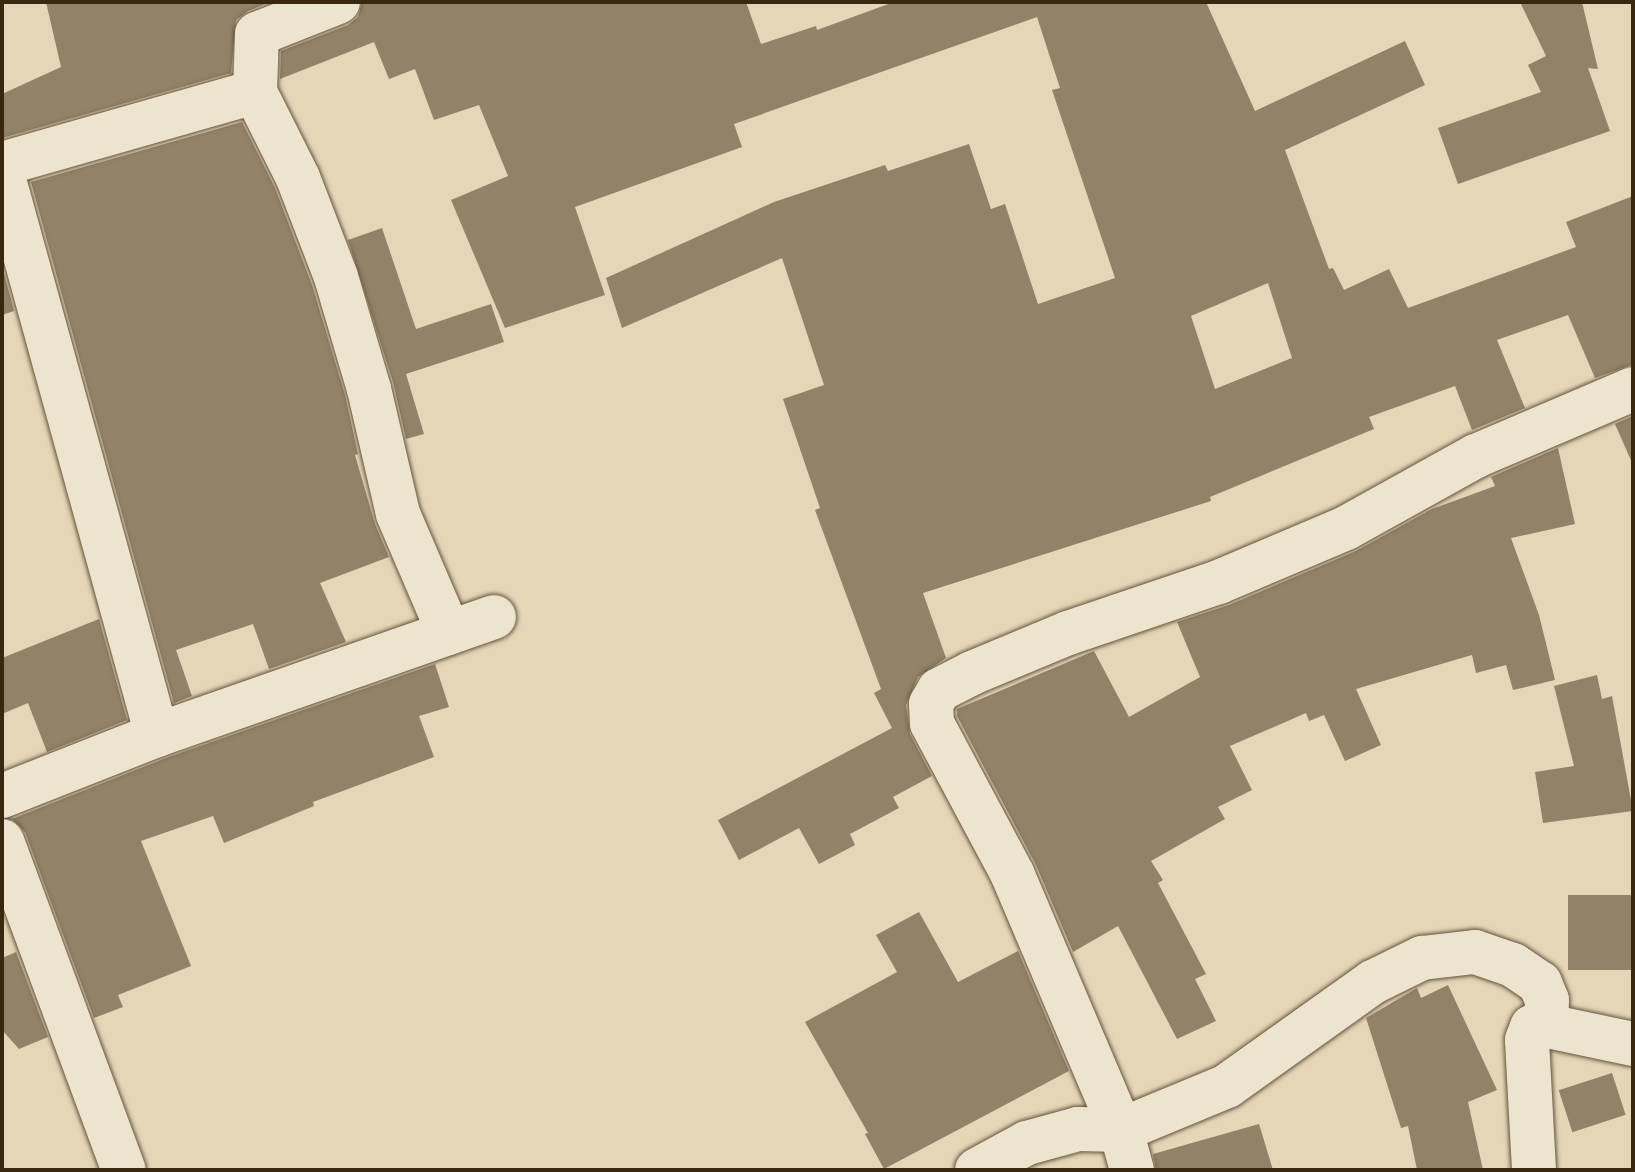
<!DOCTYPE html>
<html>
<head>
<meta charset="utf-8">
<style>
  body { margin:0 }
  #map { position:relative; width:1635px; height:1172px; overflow:hidden; background:#e4d6b7; font-family:"EB Garamond",serif }
  div>[style] { position:absolute }
  [style*='--x'] { left:calc(var(--x)*1px); top:calc(var(--y)*1px); width:calc(var(--w)*1px); rotate:calc(var(--a)*1deg) }
  .building>* { inset:0; background:#928267; transform-origin:0 0 }
  .roads { filter:drop-shadow(0 0 2px #64533a) drop-shadow(0 0 2px #64533a) }
  .minor>* { height:44px; margin:-22px; padding:0 22px; transform-origin:22px; border-radius:22px; background:#ede4d0 }
  span { translate:-50% -50%; white-space:nowrap; text-align:center; line-height:1.15; -webkit-text-stroke:6px #ede4d0; paint-order:stroke }
  .frame { position:absolute; inset:0; border:4px solid #3a2710; pointer-events:none }
</style>
</head>
<body>
<div id="map">
  <div class="building">
    <div style="clip-path:polygon(46px 2px,270px 2px,248px 11px,236px 20px,231px 73px,2px 138px,2px 94px,61px 67px)"></div>
    <div style="clip-path:polygon(evenodd,362px 2px,746px 2px,761px 44px,816px 26px,817px 30px,894px 2px,1206px 2px,1255px 111px,1405px 41px,1425px 85px,1285px 150px,1329px 269px,1333px 268px,1344px 290px,1389px 269px,1408px 308px,1576px 247px,1566px 222px,1633px 196px,1633px 364px,1595px 378px,1568px 315px,1497px 340px,1525px 408px,1472px 430px,1455px 386px,1369px 417px,1374px 429px,1210px 497px,1211px 501px,923px 593px,946px 658px,918px 677px,906px 705px,910px 734px,932px 776px,893px 797px,899px 808px,850px 834px,855px 845px,819px 864px,799px 828px,739px 860px,718px 820px,892px 728px,874px 693px,881px 689px,815px 510px,820px 508px,783px 399px,824px 385px,782px 258px,622px 328px,606px 278px,774px 202px,885px 165px,888px 171px,969px 144px,991px 209px,1005px 204px,1038px 304px,1115px 278px,1052px 90px,1060px 88px,1037px 17px,734px 124px,742px 147px,575px 207px,605px 295px,505px 328px,451px 200px,508px 176px,479px 105px,434px 120px,415px 69px,389px 79px,374px 42px,280px 79px,281px 51px,348px 25px,358px 17px,362px 2px,1268px 283px,1292px 358px,1215px 389px,1191px 316px,1268px 283px)"></div>
    <div style="clip-path:polygon(1520px 2px,1582px 2px,1598px 69px,1588px 68px,1610px 131px,1458px 184px,1438px 128px,1541px 92px,1528px 65px,1546px 56px)"></div>
    <div style="clip-path:polygon(242px 122px,275px 188px,312px 285px,345px 395px,358px 454px,355px 455px,375px 524px,389px 557px,320px 583px,346px 642px,269px 669px,253px 624px,176px 650px,192px 696px,174px 703px,31px 182px)"></div>
    <div style="clip-path:polygon(382px 228px,416px 329px,491px 304px,504px 342px,406px 374px,424px 434px,406px 439px,393px 382px,348px 240px)"></div>
    <div style="clip-path:polygon(2px 266px,14px 311px,2px 315px)"></div>
    <div style="clip-path:polygon(1633px 416px,1633px 465px,1615px 424px)"></div>
    <div style="clip-path:polygon(1558px 448px,1575px 524px,1511px 538px,1539px 615px,1555px 680px,1513px 690px,1506px 665px,1476px 673px,1472px 655px,1356px 689px,1381px 745px,1345px 761px,1324px 715px,1309px 721px,1306px 713px,1230px 746px,1252px 790px,1218px 807px,1225px 819px,1151px 861px,1163px 880px,1158px 883px,1206px 974px,1195px 979px,1216px 1021px,1177px 1039px,1118px 926px,1073px 952px,1036px 865px,957px 716px,957px 709px,1094px 651px,1129px 717px,1200px 677px,1177px 622px,1229px 605px,1356px 551px,1432px 509px,1495px 486px,1491px 477px)"></div>
    <div style="clip-path:polygon(99px 619px,127px 720px,47px 752px,28px 703px,2px 714px,2px 658px)"></div>
    <div style="clip-path:polygon(435px 664px,449px 707px,419px 716px,434px 757px,313px 802px,314px 806px,224px 843px,213px 816px,141px 841px,191px 966px,118px 995px,123px 1007px,94px 1018px,25px 832px,12px 819px,166px 758px)"></div>
    <div style="clip-path:polygon(1597px 675px,1602px 699px,1612px 696px,1633px 811px,1543px 823px,1535px 772px,1574px 766px,1554px 686px)"></div>
    <div style="left:1633px;top:895px;width:75px;height:65px;rotate:90deg"></div>
    <div style="clip-path:polygon(919px 912px,958px 982px,1018px 951px,1069px 1071px,884px 1169px,865px 1134px,868px 1133px,805px 1022px,897px 972px,876px 935px)"></div>
    <div style="clip-path:polygon(16px 952px,48px 1037px,19px 1049px,2px 1030px,2px 958px)"></div>
    <div style="clip-path:polygon(1448px 985px,1497px 1090px,1468px 1102px,1483px 1170px,1417px 1170px,1408px 1126px,1401px 1128px,1366px 1018px,1417px 988px,1421px 998px)"></div>
    <div style="left:1612px;top:1073px;width:44px;height:56px;rotate:72deg"></div>
    <div style="clip-path:polygon(1259px 1124px,1273px 1170px,1156px 1170px,1153px 1154px)"></div>
  </div>
  <div class="roads">
    <div class="minor">
      <div style="--x:255;--y:92;--w:96;--a:63.4"></div>
      <div style="--x:298;--y:178;--w:106;--a:69"></div>
      <div style="--x:336;--y:277;--w:117;--a:73.6"></div>
      <div style="--x:369;--y:389;--w:128;--a:76.9"></div>
      <div style="--x:398;--y:514;--w:129;--a:66.8"></div>
      <div style="--x:2;--y:164;--w:263;--a:-15.9"></div>
      <div style="--x:255;--y:92;--w:58;--a:-88"></div>
      <div style="--x:257;--y:34;--w:87;--a:-21.6"></div>
      <div style="--x:2;--y:172;--w:584;--a:74.61"></div>
      <div style="--x:2;--y:796;--w:167;--a:-21.5"></div>
      <div style="--x:157;--y:735;--w:357;--a:-19.3"></div>
      <div style="--x:2;--y:841;--w:351;--a:69.7"></div>
      <div style="--x:977;--y:1170;--w:57;--a:-28.4"></div>
      <div style="--x:1027;--y:1143;--w:53;--a:-15.4"></div>
      <div style="--x:1078;--y:1129;--w:43;--a:1.3"></div>
      <div style="--x:1121;--y:1130;--w:115;--a:-22.5"></div>
      <div style="--x:1227;--y:1086;--w:179;--a:-35.5"></div>
      <div style="--x:1373;--y:982;--w:55;--a:-26.1"></div>
      <div style="--x:1422;--y:958;--w:53;--a:-6.5"></div>
      <div style="--x:1475;--y:952;--w:40;--a:18.9"></div>
      <div style="--x:1513;--y:965;--w:32;--a:34"></div>
      <div style="--x:1540;--y:983;--w:18;--a:68"></div>
      <div style="--x:1547;--y:1000;--w:25;--a:92"></div>
      <div style="--x:1132;--y:1170;--w:41;--a:-105.4"></div>
      <div style="--x:1121;--y:1130;--w:277;--a:-113"></div>
      <div style="--x:1013;--y:875;--w:172;--a:-118.1"></div>
      <div style="--x:932;--y:723;--w:19;--a:-93"></div>
      <div style="--x:931;--y:704;--w:16;--a:-60"></div>
      <div style="--x:939;--y:690;--w:37;--a:-27"></div>
      <div style="--x:972;--y:673;--w:104;--a:-22.6"></div>
      <div style="--x:1068;--y:633;--w:159;--a:-18.7"></div>
      <div style="--x:1219;--y:582;--w:138;--a:-23"></div>
      <div style="--x:1346;--y:528;--w:149;--a:-29"></div>
      <div style="--x:1476;--y:456;--w:171;--a:-23.1"></div>
      <div style="--x:1534;--y:1170;--w:130;--a:-93.1"></div>
      <div style="--x:1527;--y:1040;--w:14;--a:-69"></div>
      <div style="--x:1532;--y:1027;--w:7;--a:-27"></div>
      <div style="--x:1538;--y:1024;--w:97;--a:11.9"></div>
    </div>
  </div>
  <div class="frame"></div>
</div>
</body>
</html>
